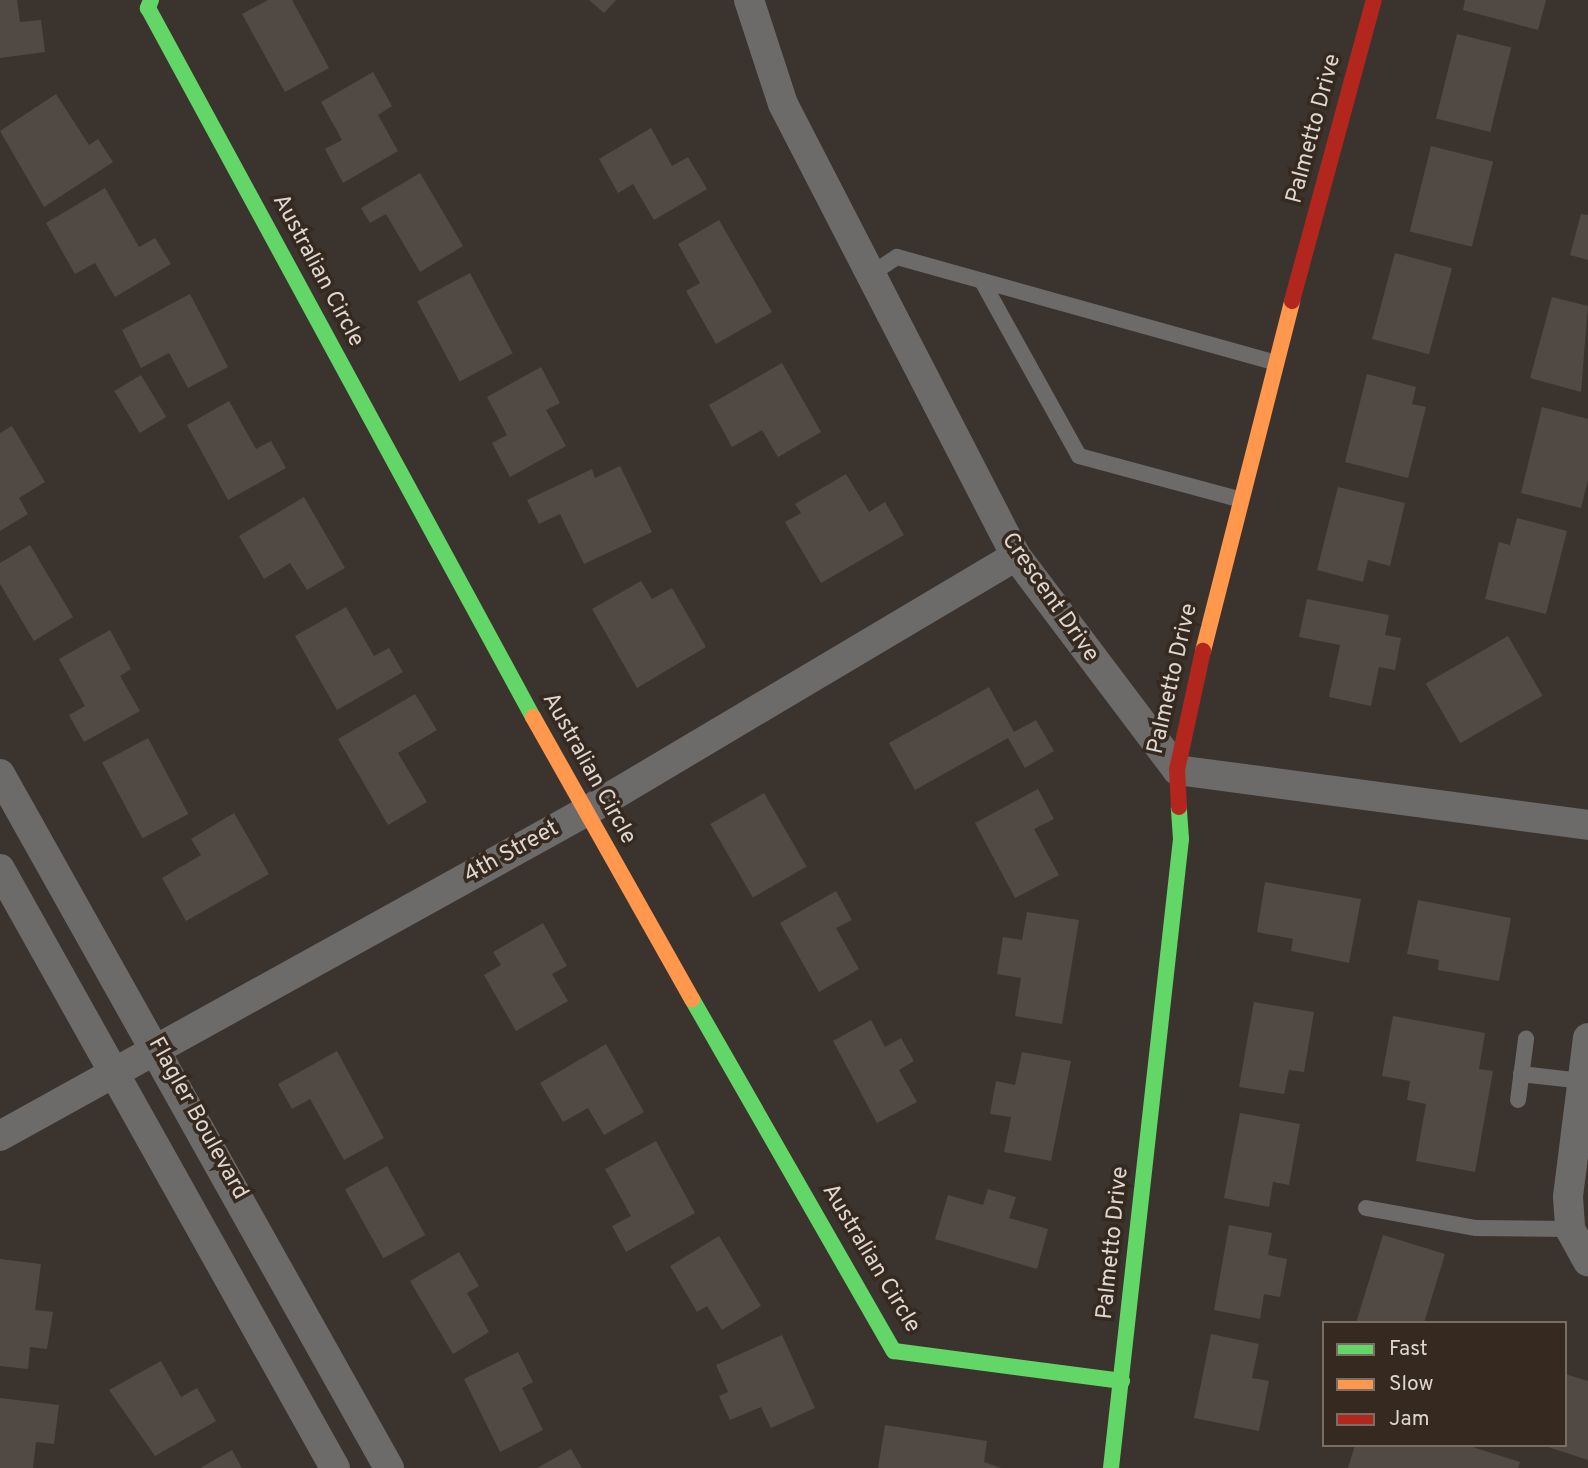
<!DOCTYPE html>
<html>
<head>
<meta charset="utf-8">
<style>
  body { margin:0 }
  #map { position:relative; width:1588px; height:1468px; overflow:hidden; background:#3b342e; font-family:Overpass,sans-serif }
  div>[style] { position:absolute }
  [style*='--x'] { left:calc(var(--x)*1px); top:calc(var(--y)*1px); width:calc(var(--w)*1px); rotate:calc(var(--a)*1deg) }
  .building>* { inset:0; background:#504944; transform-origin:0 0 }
  .lane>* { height:16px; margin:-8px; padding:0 8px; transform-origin:8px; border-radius:8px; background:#6d6a6a }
  .street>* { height:30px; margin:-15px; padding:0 15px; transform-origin:15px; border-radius:15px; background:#6d6a6a }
  .fast>* { height:16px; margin:-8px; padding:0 8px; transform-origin:8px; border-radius:8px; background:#63d668 }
  .slow>* { height:16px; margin:-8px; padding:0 8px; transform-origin:8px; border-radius:8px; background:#ff974d }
  .jam>* { height:16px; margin:-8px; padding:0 8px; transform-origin:8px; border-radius:8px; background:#b3261e }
  span { translate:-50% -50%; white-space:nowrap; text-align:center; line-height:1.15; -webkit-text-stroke:7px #36291f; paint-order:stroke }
  .street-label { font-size:23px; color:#ded6d0 }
  .legend { position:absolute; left:1322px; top:1321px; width:245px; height:126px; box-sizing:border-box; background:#36291f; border:2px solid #796e66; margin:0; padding:9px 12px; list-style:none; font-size:21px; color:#ded6d0 }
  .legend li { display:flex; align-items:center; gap:14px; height:35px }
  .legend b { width:35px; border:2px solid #796e66 }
</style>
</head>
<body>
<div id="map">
  <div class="building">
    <div style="clip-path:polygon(0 0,17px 0,20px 22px,41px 20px,45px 52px,0 58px)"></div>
    <div style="clip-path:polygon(268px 0,292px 0,329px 68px,285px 92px,242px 14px)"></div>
    <div style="clip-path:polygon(589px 0,616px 0,604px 13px)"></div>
    <div style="clip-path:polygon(1465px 0,1546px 0,1538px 30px,1463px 10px)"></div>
    <div style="left:1457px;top:34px;width:56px;height:87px;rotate:14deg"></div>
    <div style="clip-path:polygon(373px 72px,392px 106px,378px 115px,398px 151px,343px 183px,325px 149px,342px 140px,321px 102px)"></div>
    <div style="clip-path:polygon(56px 94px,89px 145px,98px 139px,113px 162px,44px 207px,0 131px)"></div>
    <div style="clip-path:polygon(651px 128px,672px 166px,688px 157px,707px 189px,654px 220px,633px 184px,618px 193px,599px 159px)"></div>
    <div style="left:1431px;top:146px;width:64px;height:88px;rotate:14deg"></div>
    <div style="clip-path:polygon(420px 173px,463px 246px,420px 272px,386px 214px,370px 223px,361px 208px)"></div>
    <div style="clip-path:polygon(105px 188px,139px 247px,155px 238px,171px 264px,115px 297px,95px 263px,75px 274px,46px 223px)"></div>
    <div style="clip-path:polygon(1581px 214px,1588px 215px,1588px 260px,1570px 255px)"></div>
    <div style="clip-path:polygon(719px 220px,772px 312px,716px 344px,686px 291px,700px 283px,678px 244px)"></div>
    <div style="left:1395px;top:253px;width:59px;height:89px;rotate:15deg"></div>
    <div style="left:470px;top:273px;width:91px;height:60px;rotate:62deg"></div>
    <div style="clip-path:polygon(190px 294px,228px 367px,188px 388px,169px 353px,141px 368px,122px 330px)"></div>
    <div style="clip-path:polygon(1552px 297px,1588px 306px,1581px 392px,1530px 378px)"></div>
    <div style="clip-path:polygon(782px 363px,821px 432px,778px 457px,762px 430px,732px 447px,709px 405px)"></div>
    <div style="clip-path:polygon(541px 367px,560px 403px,546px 410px,566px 446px,510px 477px,492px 443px,507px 435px,487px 397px)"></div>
    <div style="clip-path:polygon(1367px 374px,1416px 387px,1412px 404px,1426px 407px,1408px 478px,1345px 462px)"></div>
    <div style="left:141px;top:375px;width:49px;height:31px;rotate:59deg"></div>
    <div style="clip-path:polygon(229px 401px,256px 449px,271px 441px,286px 468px,228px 500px,187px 425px)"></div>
    <div style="clip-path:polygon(1542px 407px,1588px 419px,1588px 480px,1581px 508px,1521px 493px)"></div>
    <div style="clip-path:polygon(12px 426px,45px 482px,19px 498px,28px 514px,0 531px,0 433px)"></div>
    <div style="clip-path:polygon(620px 466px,652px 532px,584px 564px,560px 514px,539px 524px,527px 500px,592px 469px,595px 478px)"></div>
    <div style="clip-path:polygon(846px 474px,869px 512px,885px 502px,904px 535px,821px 583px,785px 522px,801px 513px,795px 504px)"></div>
    <div style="clip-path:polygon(1338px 487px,1405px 503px,1390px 566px,1368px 560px,1363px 582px,1317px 570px)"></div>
    <div style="clip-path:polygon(304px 497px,345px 568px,307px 590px,290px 563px,264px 579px,239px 536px)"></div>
    <div style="clip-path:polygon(1517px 518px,1567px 531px,1546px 614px,1485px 599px,1499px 542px,1510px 545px)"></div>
    <div style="clip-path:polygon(30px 545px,73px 617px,34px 641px,0 584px,0 563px)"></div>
    <div style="clip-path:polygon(641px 581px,652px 599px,672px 588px,706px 647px,637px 688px,592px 609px)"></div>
    <div style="clip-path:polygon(1307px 599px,1389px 615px,1385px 635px,1401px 638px,1395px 670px,1379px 667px,1371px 706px,1329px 697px,1340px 645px,1299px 637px)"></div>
    <div style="clip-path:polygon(346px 607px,374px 656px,389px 648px,403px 672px,337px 710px,295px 636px)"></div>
    <div style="clip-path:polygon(110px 630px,131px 669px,120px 676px,140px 711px,84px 742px,69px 715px,85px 706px,59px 659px)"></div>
    <div style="left:1508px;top:636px;width:69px;height:95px;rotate:60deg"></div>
    <div style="clip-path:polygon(989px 687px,1014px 732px,1036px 720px,1054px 751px,1025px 768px,1008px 738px,915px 790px,889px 743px)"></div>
    <div style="clip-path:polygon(415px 694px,437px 730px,398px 753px,427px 802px,388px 825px,338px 739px)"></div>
    <div style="left:148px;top:738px;width:86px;height:52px;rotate:62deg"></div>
    <div style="clip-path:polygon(1038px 789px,1054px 819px,1034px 829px,1059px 875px,1015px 898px,975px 823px)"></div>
    <div style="left:764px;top:793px;width:85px;height:62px;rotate:60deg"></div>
    <div style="clip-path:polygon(234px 813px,269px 874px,186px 921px,162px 878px,201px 855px,191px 839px)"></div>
    <div style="clip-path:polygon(1265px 882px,1361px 899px,1349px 963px,1291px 951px,1293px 939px,1257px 932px)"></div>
    <div style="clip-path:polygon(836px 891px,852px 920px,836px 928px,859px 969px,819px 992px,780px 923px)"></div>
    <div style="clip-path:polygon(1418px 900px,1511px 918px,1499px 981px,1438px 970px,1439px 960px,1407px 954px)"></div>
    <div style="clip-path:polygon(1027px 912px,1079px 920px,1062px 1024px,1015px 1016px,1021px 978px,997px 974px,1003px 937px,1022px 940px)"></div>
    <div style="clip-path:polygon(543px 923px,567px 966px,552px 974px,568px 1001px,516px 1031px,484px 975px,501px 965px,493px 952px)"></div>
    <div style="clip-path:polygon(1254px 1002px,1314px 1012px,1304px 1072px,1289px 1070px,1284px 1094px,1239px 1087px)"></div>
    <div style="clip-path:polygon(1393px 1016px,1485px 1033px,1479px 1069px,1493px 1071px,1475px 1172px,1416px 1161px,1426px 1104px,1407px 1100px,1410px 1081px,1382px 1076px)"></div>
    <div style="clip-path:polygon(871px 1020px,885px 1047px,901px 1038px,914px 1061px,899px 1070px,917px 1102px,877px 1123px,833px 1041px)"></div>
    <div style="clip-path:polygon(606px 1044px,644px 1112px,604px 1135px,588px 1108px,563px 1122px,540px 1083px)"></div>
    <div style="clip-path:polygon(337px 1051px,384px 1138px,344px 1160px,310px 1099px,292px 1109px,278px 1084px)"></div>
    <div style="clip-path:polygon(1022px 1052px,1071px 1061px,1051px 1161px,1004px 1152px,1011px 1117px,990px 1114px,996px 1081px,1015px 1085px)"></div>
    <div style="clip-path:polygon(1240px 1113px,1300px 1124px,1289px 1185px,1273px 1182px,1269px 1207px,1224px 1198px)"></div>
    <div style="clip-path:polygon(656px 1141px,695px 1213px,626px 1252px,612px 1226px,631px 1216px,605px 1169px)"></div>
    <div style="left:387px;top:1166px;width:79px;height:48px;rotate:61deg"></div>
    <div style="clip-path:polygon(988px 1189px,1016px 1197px,1009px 1218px,1048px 1229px,1037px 1269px,935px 1239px,948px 1195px,983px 1205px)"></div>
    <div style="clip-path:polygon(1229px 1225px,1272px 1233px,1268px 1255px,1287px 1259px,1280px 1297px,1264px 1294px,1260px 1319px,1214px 1310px)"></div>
    <div style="clip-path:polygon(1383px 1235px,1445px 1254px,1424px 1323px,1356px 1323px)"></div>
    <div style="clip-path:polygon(719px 1236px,761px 1306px,722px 1330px,707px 1306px,697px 1312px,670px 1266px)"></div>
    <div style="clip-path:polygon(459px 1252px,479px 1286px,467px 1293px,489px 1332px,453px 1354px,410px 1281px)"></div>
    <div style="clip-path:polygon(0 1259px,41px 1264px,35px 1310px,53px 1312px,47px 1349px,30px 1347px,28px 1369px,0 1366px)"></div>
    <div style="clip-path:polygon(1211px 1334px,1259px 1344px,1252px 1378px,1269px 1381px,1259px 1431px,1194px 1418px)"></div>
    <div style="clip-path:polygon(782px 1335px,815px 1408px,771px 1428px,761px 1407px,730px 1420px,719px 1396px,728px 1392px,716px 1365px)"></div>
    <div style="clip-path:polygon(518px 1352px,533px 1382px,522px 1388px,543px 1430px,500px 1452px,464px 1379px)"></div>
    <div style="clip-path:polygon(161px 1361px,181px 1397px,197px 1388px,216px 1421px,155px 1456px,109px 1390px)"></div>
    <div style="clip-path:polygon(1565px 1374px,1588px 1381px,1588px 1460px,1545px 1446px,1565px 1445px)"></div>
    <div style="clip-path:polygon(0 1398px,59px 1405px,54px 1444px,36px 1442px,33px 1468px,0 1468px)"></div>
    <div style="clip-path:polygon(885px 1425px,987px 1441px,984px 1462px,1001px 1468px,878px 1468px)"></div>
    <div style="clip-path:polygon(1355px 1445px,1466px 1445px,1520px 1462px,1518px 1468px,1348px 1468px)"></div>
    <div style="clip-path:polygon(571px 1449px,582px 1468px,537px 1468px)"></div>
    <div style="clip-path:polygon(232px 1450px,242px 1468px,200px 1468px)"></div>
  </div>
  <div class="lane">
    <div style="--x:867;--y:277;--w:36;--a:-34"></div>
    <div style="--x:897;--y:257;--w:391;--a:15.6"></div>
    <div style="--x:982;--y:281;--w:200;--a:61"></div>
    <div style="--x:1079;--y:456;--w:165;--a:15.1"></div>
    <div style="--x:1521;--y:1074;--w:61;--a:6.5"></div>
    <div style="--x:1518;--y:1100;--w:62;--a:-82.5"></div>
    <div style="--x:1366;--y:1208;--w:112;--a:10.3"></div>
    <div style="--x:1476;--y:1228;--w:94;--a:0.6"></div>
  </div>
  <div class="street">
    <div style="--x:749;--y:0;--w:109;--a:71.9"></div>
    <div style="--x:783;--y:104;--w:509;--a:62.73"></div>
    <div style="--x:1016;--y:556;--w:268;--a:53"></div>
    <div style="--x:1177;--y:770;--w:415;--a:7.6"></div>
    <div style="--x:0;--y:774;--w:796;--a:60.73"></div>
    <div style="--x:0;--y:869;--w:686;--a:60.78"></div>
    <div style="--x:1588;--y:1038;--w:160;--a:97.2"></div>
    <div style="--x:1568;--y:1197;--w:32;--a:86"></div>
    <div style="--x:1570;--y:1229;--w:37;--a:61"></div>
    <div style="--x:0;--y:1136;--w:669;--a:-28.98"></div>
    <div style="--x:585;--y:812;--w:501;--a:-30.71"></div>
  </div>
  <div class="fast">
    <div style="--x:151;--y:0;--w:9;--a:111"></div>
    <div style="--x:148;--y:8;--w:807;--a:61.5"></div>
    <div style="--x:692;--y:999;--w:406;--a:60.2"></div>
    <div style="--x:894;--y:1351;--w:230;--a:7.5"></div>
    <div style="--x:1111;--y:1468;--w:633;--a:-83.65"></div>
    <div style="--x:1181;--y:839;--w:32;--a:-94"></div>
  </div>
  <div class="slow">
    <div style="--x:1203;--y:651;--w:361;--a:-75.7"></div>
    <div style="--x:533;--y:717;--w:324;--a:60.6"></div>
  </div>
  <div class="jam">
    <div style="--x:1292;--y:301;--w:312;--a:-74.8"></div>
    <div style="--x:1179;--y:807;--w:37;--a:-93"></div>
    <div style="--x:1177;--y:770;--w:122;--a:-77.7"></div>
  </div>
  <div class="street-label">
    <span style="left:1315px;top:129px;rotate:-75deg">Palmetto Drive</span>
    <span style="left:317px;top:271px;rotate:62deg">Australian Circle</span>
    <span style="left:1049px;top:598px;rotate:55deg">Crescent Drive</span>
    <span style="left:1174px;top:679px;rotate:-77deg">Palmetto Drive</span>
    <span style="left:588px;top:769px;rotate:61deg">Australian Circle</span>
    <span style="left:512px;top:853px;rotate:-29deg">4th Street</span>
    <span style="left:197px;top:1119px;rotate:61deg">Flagler Boulevard</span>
    <span style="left:1114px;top:1243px;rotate:-84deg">Palmetto Drive</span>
    <span style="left:870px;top:1259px;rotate:59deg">Australian Circle</span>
  </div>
  <ul class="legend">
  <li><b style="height:9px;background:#63d668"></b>Fast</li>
  <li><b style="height:9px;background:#ff974d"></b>Slow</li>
  <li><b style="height:9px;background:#b3261e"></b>Jam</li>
  </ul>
</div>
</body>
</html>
